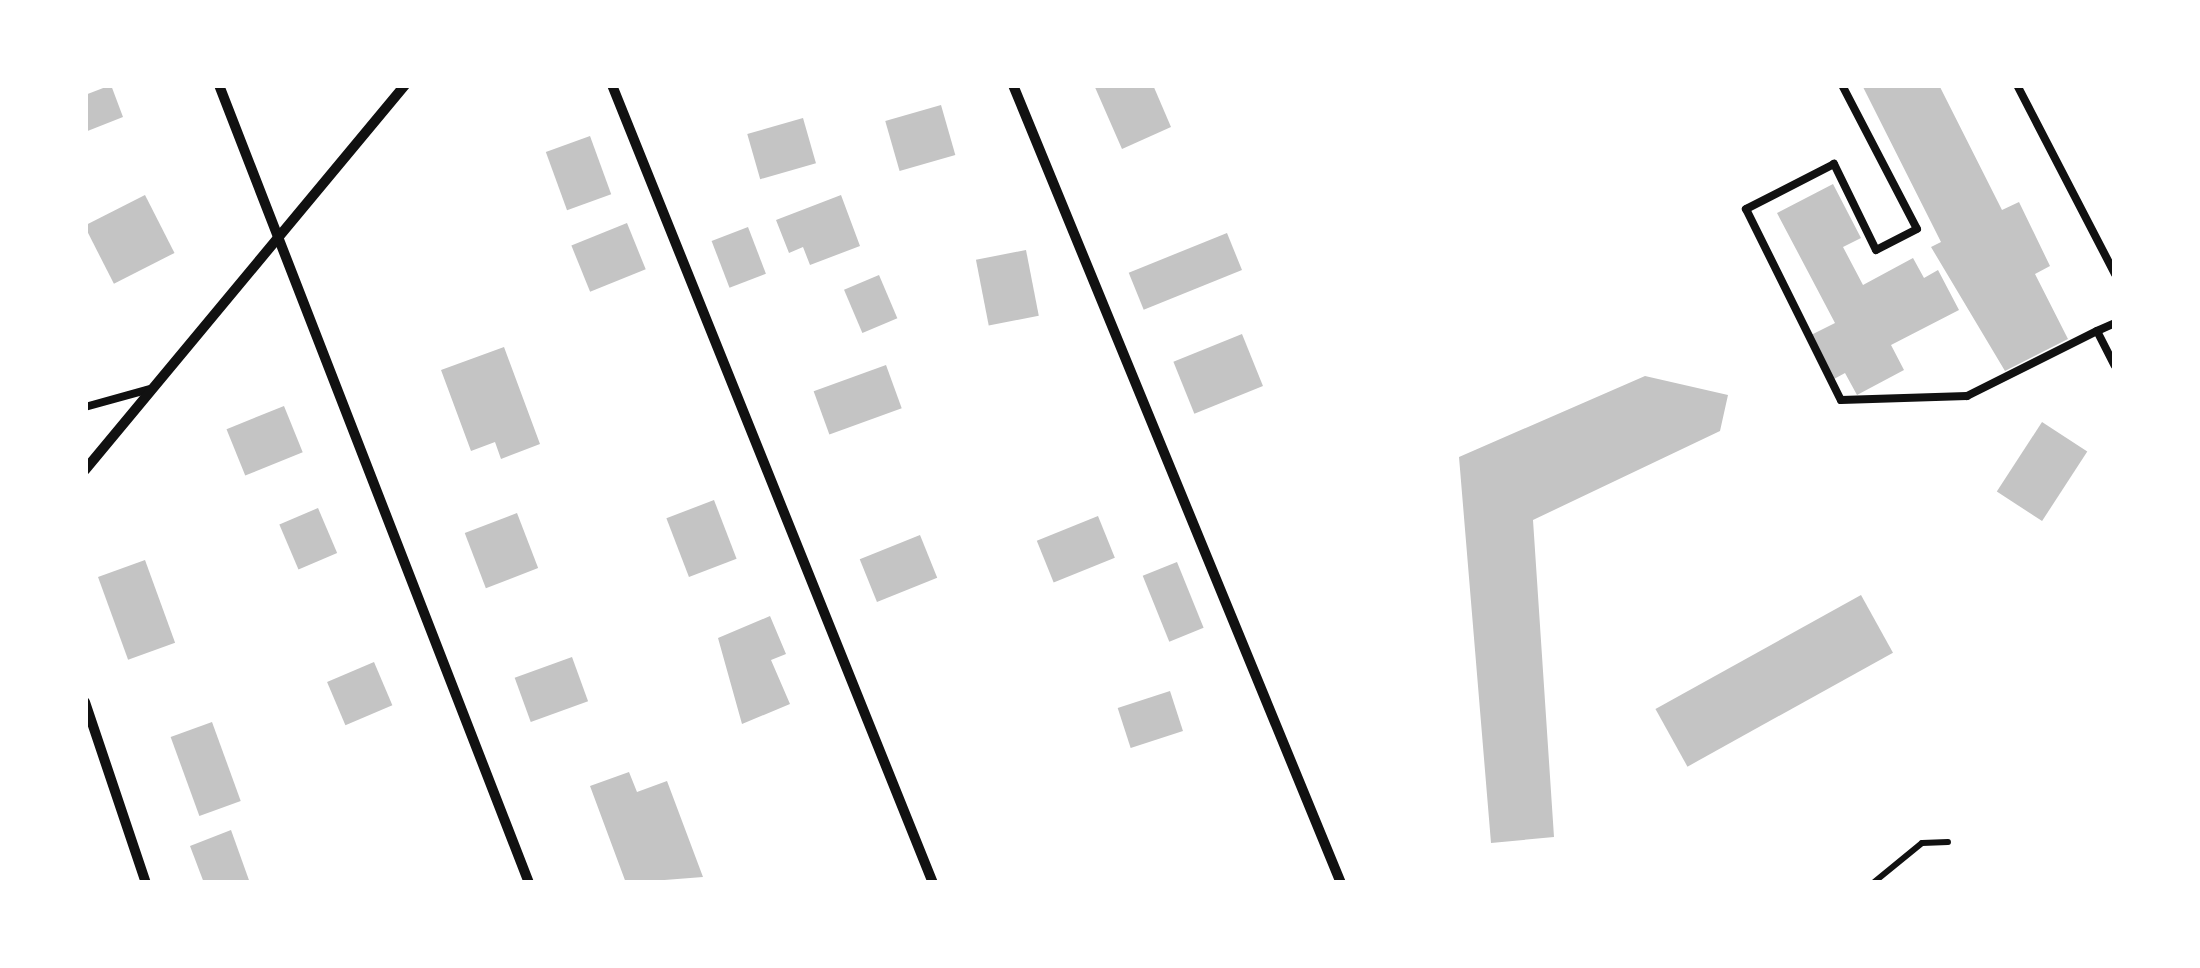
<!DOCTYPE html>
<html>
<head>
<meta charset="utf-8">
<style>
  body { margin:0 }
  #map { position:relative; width:2200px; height:968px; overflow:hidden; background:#fff; font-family:Manrope,sans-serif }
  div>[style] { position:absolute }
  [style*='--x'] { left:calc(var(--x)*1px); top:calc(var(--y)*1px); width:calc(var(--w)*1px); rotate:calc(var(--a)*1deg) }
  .building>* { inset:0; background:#c4c4c4; transform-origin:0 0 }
  .path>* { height:6px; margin:-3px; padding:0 3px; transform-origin:3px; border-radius:3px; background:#111 }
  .service>* { height:8px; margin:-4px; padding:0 4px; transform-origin:4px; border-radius:4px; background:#111 }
  .minor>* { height:10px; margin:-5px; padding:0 5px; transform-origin:5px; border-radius:5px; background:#111 }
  span { translate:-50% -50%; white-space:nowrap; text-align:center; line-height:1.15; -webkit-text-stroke:10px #fff; paint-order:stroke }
  .frame { position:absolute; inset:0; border:88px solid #fff; pointer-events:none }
</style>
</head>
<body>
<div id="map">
  <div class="building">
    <div style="clip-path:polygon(111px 85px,123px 117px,85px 132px,85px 95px)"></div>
    <div style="clip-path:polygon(1094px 85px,1153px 85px,1171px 127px,1122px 149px)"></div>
    <div style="clip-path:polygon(1862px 85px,1939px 85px,2002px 210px,2019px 202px,2050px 266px,2035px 274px,2068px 339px,2005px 371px,1931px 247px,1941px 242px)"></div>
    <div style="left:941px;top:105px;width:52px;height:58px;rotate:74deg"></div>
    <div style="left:803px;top:118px;width:47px;height:58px;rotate:74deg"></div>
    <div style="left:590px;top:136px;width:62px;height:47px;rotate:70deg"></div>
    <div style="clip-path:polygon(1833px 184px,1861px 238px,1843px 247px,1863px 285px,1913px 258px,1924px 278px,1938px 270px,1959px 310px,1891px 345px,1904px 370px,1857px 395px,1845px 373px,1834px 379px,1811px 335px,1835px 323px,1777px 213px)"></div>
    <div style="left:145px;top:195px;width:65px;height:68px;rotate:63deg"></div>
    <div style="clip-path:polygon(841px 195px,860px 246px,810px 265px,803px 247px,789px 253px,776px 220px)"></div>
    <div style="left:627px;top:223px;width:50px;height:60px;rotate:68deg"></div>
    <div style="left:748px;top:227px;width:50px;height:39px;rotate:69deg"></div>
    <div style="left:1227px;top:233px;width:40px;height:106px;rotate:68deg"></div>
    <div style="left:1026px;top:250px;width:67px;height:51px;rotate:79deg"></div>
    <div style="left:879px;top:275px;width:47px;height:38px;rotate:67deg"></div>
    <div style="left:1242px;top:334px;width:56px;height:74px;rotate:68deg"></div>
    <div style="clip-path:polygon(504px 347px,540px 444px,501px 459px,495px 442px,471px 451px,441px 370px)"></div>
    <div style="left:886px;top:365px;width:46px;height:77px;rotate:70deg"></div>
    <div style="clip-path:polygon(1645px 376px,1728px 395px,1720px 431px,1533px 520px,1554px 837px,1491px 843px,1459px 457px)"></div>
    <div style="left:284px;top:406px;width:50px;height:62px;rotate:68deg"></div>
    <div style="left:2042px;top:422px;width:54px;height:83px;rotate:33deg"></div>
    <div style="left:714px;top:500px;width:63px;height:51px;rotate:69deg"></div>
    <div style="left:318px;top:508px;width:49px;height:42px;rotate:67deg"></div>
    <div style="left:517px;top:513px;width:59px;height:56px;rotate:69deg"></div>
    <div style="left:1098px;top:516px;width:45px;height:66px;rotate:68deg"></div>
    <div style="left:920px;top:535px;width:46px;height:65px;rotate:68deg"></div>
    <div style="left:145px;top:560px;width:88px;height:50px;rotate:70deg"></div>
    <div style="left:1177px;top:562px;width:71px;height:37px;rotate:68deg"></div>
    <div style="left:1861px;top:595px;width:66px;height:235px;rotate:61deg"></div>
    <div style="clip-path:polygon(770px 616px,786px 654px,771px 660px,790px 704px,742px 724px,718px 638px)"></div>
    <div style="left:572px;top:657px;width:47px;height:61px;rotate:70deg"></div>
    <div style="left:374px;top:662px;width:47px;height:51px;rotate:67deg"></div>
    <div style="left:1170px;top:691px;width:42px;height:55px;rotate:72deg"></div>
    <div style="left:212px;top:722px;width:84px;height:44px;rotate:70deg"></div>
    <div style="clip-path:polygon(629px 772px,637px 792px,667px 781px,703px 877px,626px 883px,590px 786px)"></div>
    <div style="clip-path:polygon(231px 830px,250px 883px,204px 883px,190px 846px)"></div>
  </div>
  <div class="path">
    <div style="--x:1873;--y:883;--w:63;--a:-39.2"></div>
    <div style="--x:1922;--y:843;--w:26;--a:-2"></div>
  </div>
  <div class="service">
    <div style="--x:1842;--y:85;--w:162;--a:62.5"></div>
    <div style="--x:1917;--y:229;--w:46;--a:152.9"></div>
    <div style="--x:1876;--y:250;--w:96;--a:-116"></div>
    <div style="--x:1834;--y:164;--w:99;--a:152.9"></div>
    <div style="--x:1746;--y:209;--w:213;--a:63.6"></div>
    <div style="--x:1841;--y:400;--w:126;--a:-1.8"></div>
    <div style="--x:1967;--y:396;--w:145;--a:-26.6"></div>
    <div style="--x:2097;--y:331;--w:39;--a:63"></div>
    <div style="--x:2017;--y:85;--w:213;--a:62.6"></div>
    <div style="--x:2097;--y:331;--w:20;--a:-24"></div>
    <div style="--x:85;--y:407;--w:67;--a:-15.5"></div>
  </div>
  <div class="minor">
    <div style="--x:219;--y:85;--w:856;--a:68.77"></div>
    <div style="--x:612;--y:85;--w:860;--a:68.09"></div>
    <div style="--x:1013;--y:85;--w:863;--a:67.66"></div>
    <div style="--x:85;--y:470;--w:501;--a:-50.27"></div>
    <div style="--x:85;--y:702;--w:191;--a:71.4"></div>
  </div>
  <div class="frame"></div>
</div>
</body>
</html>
